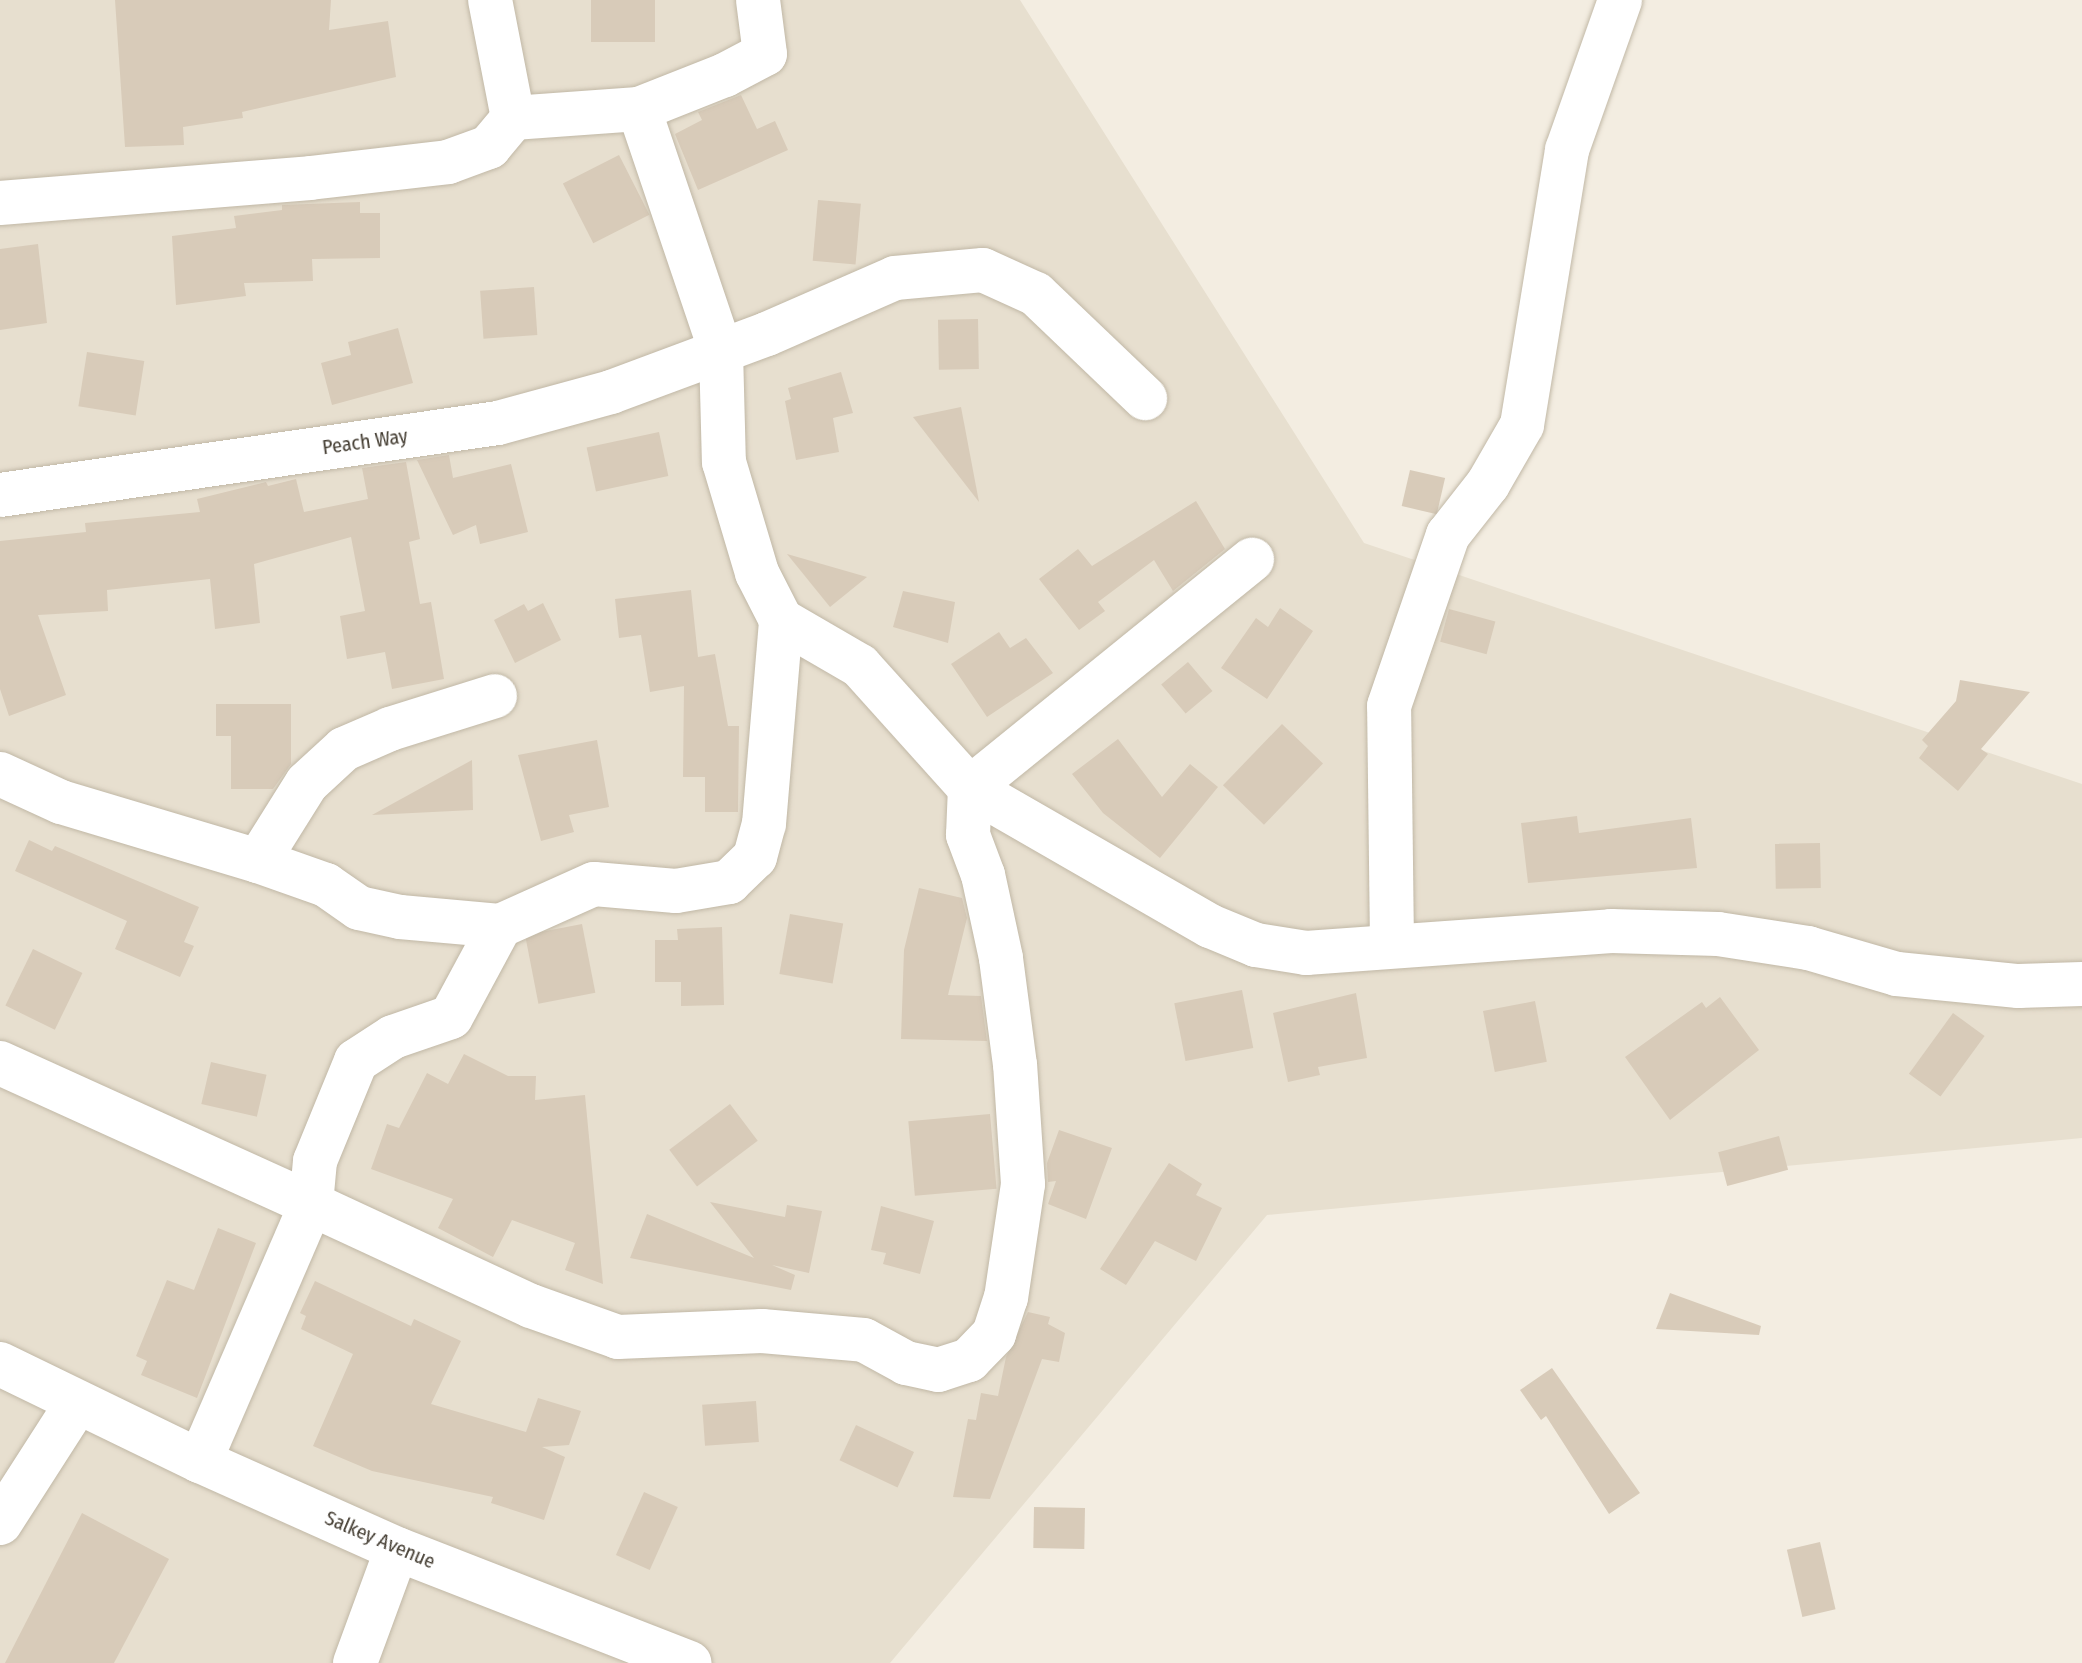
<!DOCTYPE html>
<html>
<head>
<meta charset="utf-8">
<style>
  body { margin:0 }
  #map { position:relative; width:2082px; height:1663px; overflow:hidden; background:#f3ede1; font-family:"Fira Sans Condensed",sans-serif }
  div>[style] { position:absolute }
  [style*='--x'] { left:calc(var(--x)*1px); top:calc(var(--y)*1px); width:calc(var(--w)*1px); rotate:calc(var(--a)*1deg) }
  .residential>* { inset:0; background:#e7dfcf }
  .building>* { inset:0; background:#d8cbb9; transform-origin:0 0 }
  .roads { filter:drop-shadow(0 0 2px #c1b8a6) drop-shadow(0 0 2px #c1b8a6) }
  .minor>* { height:44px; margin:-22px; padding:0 22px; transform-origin:22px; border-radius:22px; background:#fff }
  span { translate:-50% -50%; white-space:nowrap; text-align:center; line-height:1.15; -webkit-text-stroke:7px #fff; paint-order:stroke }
  .street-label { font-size:20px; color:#443d32 }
</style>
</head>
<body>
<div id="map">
  <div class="residential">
    <div style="clip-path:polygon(0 0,1020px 0,1364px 543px,2082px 784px,2082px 1138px,1267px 1215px,890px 1663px,0 1663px)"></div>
  </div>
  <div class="building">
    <div style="clip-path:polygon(115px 0,331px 0,329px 30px,388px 21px,396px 77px,242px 112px,243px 118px,183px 127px,184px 145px,125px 147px)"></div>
    <div style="left:591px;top:0;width:64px;height:42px"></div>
    <div style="clip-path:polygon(741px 95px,757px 129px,775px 121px,788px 150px,698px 190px,675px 134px,702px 120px,698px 112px)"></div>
    <div style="left:619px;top:155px;width:67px;height:63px;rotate:63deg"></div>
    <div style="left:818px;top:200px;width:43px;height:61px;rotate:5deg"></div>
    <div style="clip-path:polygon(360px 202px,360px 213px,380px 213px,380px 258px,312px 259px,313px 281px,244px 283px,246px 296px,176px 305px,172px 236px,236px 228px,234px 216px,282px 210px,282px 205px)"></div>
    <div style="clip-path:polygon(38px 244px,47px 323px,0 330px,0 249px)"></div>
    <div style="left:534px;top:287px;width:48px;height:54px;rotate:86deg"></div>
    <div style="left:978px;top:319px;width:50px;height:40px;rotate:89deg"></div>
    <div style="clip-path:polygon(398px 328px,413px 383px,332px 405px,321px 363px,351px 355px,348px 342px)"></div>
    <div style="left:87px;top:352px;width:58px;height:55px;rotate:9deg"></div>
    <div style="clip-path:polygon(841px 372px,853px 413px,833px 418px,839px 452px,796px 460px,785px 401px,791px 399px,788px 388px)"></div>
    <div style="clip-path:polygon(961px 407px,979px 502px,913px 417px)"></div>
    <div style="left:659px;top:432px;width:45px;height:74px;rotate:78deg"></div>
    <div style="clip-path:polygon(449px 455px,453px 478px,511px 464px,528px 532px,480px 544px,476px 525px,453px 535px,417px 460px)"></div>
    <div style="clip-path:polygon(406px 462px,420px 539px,409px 542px,420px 604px,431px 602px,444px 679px,392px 689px,385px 652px,347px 659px,340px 616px,365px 611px,351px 537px,254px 564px,260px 623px,215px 629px,210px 579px,107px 590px,108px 611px,38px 615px,66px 695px,9px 716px,0 689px,0 541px,86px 532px,85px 523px,200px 512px,197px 499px,266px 482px,268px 486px,296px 479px,304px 512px,368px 499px,362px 468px)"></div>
    <div style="left:1410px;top:470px;width:36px;height:37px;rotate:13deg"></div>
    <div style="clip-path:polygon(1196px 501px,1225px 549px,1173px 591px,1154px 560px,1098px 602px,1105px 611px,1079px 630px,1039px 579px,1078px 549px,1092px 566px)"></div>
    <div style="clip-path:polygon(787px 554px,867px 577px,830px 607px)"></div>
    <div style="clip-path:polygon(691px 590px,698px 657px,715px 654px,728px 726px,739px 726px,738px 812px,705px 812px,705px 777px,683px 777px,684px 686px,650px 692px,641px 635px,619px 638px,615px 599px)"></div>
    <div style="clip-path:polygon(903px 591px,955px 602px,948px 643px,893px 627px)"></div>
    <div style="clip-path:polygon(543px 603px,561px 640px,515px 663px,494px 620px,524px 604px,528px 611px)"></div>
    <div style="clip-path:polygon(1280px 608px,1313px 631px,1267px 699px,1221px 668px,1256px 618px,1268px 627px)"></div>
    <div style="left:1449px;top:609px;width:48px;height:34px;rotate:15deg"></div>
    <div style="clip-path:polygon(999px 632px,1010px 648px,1026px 638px,1053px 673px,987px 717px,951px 664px)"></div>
    <div style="left:1188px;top:662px;width:38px;height:35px;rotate:50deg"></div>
    <div style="clip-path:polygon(1960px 680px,2030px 692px,1981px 749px,1988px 754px,1958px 791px,1919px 758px,1928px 746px,1922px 740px,1956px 701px)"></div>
    <div style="clip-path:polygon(216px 704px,291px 704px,291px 764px,273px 789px,231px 789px,231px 736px,216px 736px)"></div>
    <div style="left:1282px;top:724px;width:57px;height:85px;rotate:44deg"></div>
    <div style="clip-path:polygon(1118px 739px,1162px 797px,1190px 764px,1218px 787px,1160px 858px,1103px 813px,1072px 774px)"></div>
    <div style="clip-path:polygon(597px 740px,609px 807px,569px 815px,574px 832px,541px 841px,518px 755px)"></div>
    <div style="clip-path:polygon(472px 760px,473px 810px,372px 815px)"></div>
    <div style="clip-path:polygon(1577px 816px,1579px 833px,1691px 818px,1697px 868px,1528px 883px,1521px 823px)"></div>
    <div style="clip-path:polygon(29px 840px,52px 851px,55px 846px,199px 907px,184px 942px,194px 946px,180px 977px,115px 949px,127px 921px,15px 871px)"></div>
    <div style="left:1820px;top:843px;width:45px;height:45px;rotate:89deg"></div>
    <div style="clip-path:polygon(919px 888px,962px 898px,967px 918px,948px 995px,981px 996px,987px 1041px,901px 1039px,904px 950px)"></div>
    <div style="left:790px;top:914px;width:54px;height:61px;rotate:10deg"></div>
    <div style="left:582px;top:924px;width:70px;height:58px;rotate:79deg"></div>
    <div style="clip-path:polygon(722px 927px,724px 1005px,681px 1006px,681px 982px,655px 982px,655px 940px,678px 940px,677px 929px)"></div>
    <div style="left:33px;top:949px;width:55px;height:63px;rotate:26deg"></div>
    <div style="left:1242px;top:990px;width:59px;height:69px;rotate:79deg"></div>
    <div style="clip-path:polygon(1356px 993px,1367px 1058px,1318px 1067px,1320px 1075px,1288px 1082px,1273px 1013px)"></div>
    <div style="clip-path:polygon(1720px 997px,1759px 1050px,1670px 1120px,1625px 1057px,1702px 1002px,1706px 1008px)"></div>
    <div style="left:1535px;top:1001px;width:62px;height:53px;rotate:79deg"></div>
    <div style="left:1953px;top:1013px;width:39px;height:75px;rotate:36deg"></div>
    <div style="clip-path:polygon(464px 1054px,508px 1076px,536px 1076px,535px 1100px,585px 1095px,603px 1284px,565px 1270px,575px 1243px,512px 1220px,493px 1257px,438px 1228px,453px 1199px,371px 1169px,387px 1124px,399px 1128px,427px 1073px,448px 1084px)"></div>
    <div style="left:211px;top:1062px;width:57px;height:43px;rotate:13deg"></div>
    <div style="left:730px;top:1104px;width:46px;height:76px;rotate:53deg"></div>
    <div style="left:990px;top:1114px;width:75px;height:82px;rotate:85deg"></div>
    <div style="clip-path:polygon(1059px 1130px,1112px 1148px,1086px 1219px,1048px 1204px,1056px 1181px,1048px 1182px,1047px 1163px)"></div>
    <div style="left:1779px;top:1136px;width:35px;height:63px;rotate:75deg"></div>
    <div style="clip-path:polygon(1169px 1163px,1202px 1184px,1196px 1195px,1222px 1208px,1196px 1261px,1155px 1241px,1126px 1285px,1100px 1269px)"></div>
    <div style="clip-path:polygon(710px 1202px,785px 1217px,787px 1205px,822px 1211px,809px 1273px,772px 1265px,795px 1275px,791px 1290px,630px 1258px,647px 1214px,754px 1258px)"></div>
    <div style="clip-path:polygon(881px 1206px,934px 1221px,920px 1274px,883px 1264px,886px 1253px,871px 1250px)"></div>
    <div style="clip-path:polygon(218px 1228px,256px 1243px,197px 1398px,141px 1375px,147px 1361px,136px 1356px,167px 1280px,194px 1290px)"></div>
    <div style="clip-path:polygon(315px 1281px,411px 1326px,414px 1319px,461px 1341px,431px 1404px,526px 1432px,538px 1398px,581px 1411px,569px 1445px,542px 1447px,565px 1457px,544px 1520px,491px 1503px,493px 1497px,372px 1471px,313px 1446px,353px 1354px,301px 1329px,306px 1316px,300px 1313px)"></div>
    <div style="clip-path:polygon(1670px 1293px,1761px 1326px,1759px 1335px,1656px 1329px)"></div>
    <div style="clip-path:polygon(1028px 1312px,1050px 1317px,1048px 1324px,1065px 1333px,1059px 1362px,1042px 1359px,990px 1499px,953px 1497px,968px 1419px,976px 1420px,981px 1393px,998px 1396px,1006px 1357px)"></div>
    <div style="clip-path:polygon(1552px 1368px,1640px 1493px,1609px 1514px,1546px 1416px,1541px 1420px,1520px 1390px)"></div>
    <div style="left:756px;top:1401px;width:41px;height:54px;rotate:86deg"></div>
    <div style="left:856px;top:1425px;width:64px;height:39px;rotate:25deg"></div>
    <div style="left:644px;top:1492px;width:37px;height:69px;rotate:24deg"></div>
    <div style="left:1034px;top:1507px;width:51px;height:41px;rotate:1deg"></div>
    <div style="clip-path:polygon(82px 1513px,169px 1559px,114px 1663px,5px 1663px)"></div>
    <div style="left:1820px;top:1542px;width:69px;height:34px;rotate:77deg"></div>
  </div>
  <div class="roads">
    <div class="minor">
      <div style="--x:639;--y:109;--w:256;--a:71.3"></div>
      <div style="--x:721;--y:351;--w:111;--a:88.5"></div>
      <div style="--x:724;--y:462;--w:116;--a:73.4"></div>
      <div style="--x:757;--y:573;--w:53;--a:62.9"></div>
      <div style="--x:781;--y:620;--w:91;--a:30.2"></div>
      <div style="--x:860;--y:666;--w:164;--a:48"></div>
      <div style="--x:970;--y:788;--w:277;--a:29.9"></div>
      <div style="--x:1210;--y:926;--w:50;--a:22.4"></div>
      <div style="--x:1256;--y:945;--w:51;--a:9.1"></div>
      <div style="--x:1306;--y:953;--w:306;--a:-4.1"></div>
      <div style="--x:1611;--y:931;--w:107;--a:1.6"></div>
      <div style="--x:1718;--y:934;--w:91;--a:8.8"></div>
      <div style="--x:1808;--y:948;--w:93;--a:16.3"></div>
      <div style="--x:1897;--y:974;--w:122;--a:5.7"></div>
      <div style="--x:2018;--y:986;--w:64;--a:-1.8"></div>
      <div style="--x:513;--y:118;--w:126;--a:-4.1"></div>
      <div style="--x:639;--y:109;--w:92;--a:-21.6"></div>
      <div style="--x:725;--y:75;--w:45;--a:-27.7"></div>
      <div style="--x:765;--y:54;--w:54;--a:-97.4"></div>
      <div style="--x:0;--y:203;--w:311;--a:-4.6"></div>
      <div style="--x:310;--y:178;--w:139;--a:-6.6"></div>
      <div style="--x:448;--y:162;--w:44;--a:-20.1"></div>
      <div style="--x:489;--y:147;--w:38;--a:-50"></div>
      <div style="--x:513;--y:118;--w:120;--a:-101"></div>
      <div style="--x:0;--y:495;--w:503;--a:-8.23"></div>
      <div style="--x:498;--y:423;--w:117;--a:-15.3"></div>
      <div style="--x:611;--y:392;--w:166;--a:-20.4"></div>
      <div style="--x:767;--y:334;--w:140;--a:-23.6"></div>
      <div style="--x:895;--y:278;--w:88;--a:-5.2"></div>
      <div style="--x:983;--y:270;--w:58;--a:24.4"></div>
      <div style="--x:1036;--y:294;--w:151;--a:43.7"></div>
      <div style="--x:0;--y:774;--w:67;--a:24.7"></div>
      <div style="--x:61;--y:802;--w:206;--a:16.7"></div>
      <div style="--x:258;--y:861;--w:72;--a:19.4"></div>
      <div style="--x:326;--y:885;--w:40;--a:34.9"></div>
      <div style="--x:359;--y:908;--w:42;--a:12.4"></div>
      <div style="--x:400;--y:917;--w:100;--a:5.1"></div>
      <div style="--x:500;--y:926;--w:103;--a:-24.1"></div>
      <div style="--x:594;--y:884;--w:82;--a:4.9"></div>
      <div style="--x:676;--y:891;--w:54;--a:-9.6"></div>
      <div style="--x:729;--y:882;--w:36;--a:-44"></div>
      <div style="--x:755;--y:857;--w:34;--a:-75"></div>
      <div style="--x:764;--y:824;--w:205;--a:-85.2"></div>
      <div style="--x:258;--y:861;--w:92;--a:-57.9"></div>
      <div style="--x:307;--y:783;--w:50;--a:-42.6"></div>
      <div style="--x:344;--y:749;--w:50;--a:-23.5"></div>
      <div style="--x:390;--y:729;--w:110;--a:-17.4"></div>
      <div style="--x:1392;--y:944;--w:238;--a:-90.7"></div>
      <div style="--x:1389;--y:706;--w:181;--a:-71"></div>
      <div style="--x:1448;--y:535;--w:65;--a:-51.9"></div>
      <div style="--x:1488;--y:484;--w:68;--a:-60"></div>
      <div style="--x:1522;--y:425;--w:279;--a:-80.7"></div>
      <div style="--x:1567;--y:150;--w:159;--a:-70.5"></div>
      <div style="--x:0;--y:1063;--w:341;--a:24.4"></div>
      <div style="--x:311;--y:1204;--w:43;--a:-84.7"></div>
      <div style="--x:315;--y:1161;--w:108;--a:-67.7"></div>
      <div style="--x:356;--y:1061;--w:44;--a:-33"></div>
      <div style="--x:393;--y:1037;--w:61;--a:-19"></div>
      <div style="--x:451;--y:1017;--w:103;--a:-61.7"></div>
      <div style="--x:0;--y:1364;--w:222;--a:25.9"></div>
      <div style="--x:200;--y:1461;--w:216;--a:24.1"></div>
      <div style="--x:397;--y:1549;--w:314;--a:21.3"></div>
      <div style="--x:200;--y:1461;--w:280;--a:-66.6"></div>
      <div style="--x:311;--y:1204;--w:242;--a:24.9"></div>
      <div style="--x:531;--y:1306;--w:92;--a:19.6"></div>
      <div style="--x:618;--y:1337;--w:144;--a:-2.4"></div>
      <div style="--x:762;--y:1331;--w:102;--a:5"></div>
      <div style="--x:864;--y:1340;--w:48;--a:28.7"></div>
      <div style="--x:906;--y:1363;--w:33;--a:12"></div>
      <div style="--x:938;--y:1370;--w:33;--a:-18"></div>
      <div style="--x:969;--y:1360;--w:36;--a:-46"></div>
      <div style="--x:994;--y:1334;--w:38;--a:-72"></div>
      <div style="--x:1006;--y:1298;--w:115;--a:-81.5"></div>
      <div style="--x:1023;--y:1184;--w:119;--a:-93.8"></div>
      <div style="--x:1015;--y:1065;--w:108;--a:-97.5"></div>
      <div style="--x:1001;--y:958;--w:85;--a:-102.2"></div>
      <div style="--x:983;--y:875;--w:43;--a:-110.6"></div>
      <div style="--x:968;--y:835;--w:47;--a:-87.6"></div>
      <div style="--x:970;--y:788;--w:363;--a:-39"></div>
      <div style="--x:0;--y:1523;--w:143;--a:-57.3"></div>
      <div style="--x:355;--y:1663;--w:121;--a:-69.8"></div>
    </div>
  </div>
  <div class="street-label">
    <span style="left:365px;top:442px;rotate:-8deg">Peach Way</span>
    <span style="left:380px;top:1540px;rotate:23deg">Salkey Avenue</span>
  </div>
</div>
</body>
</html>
